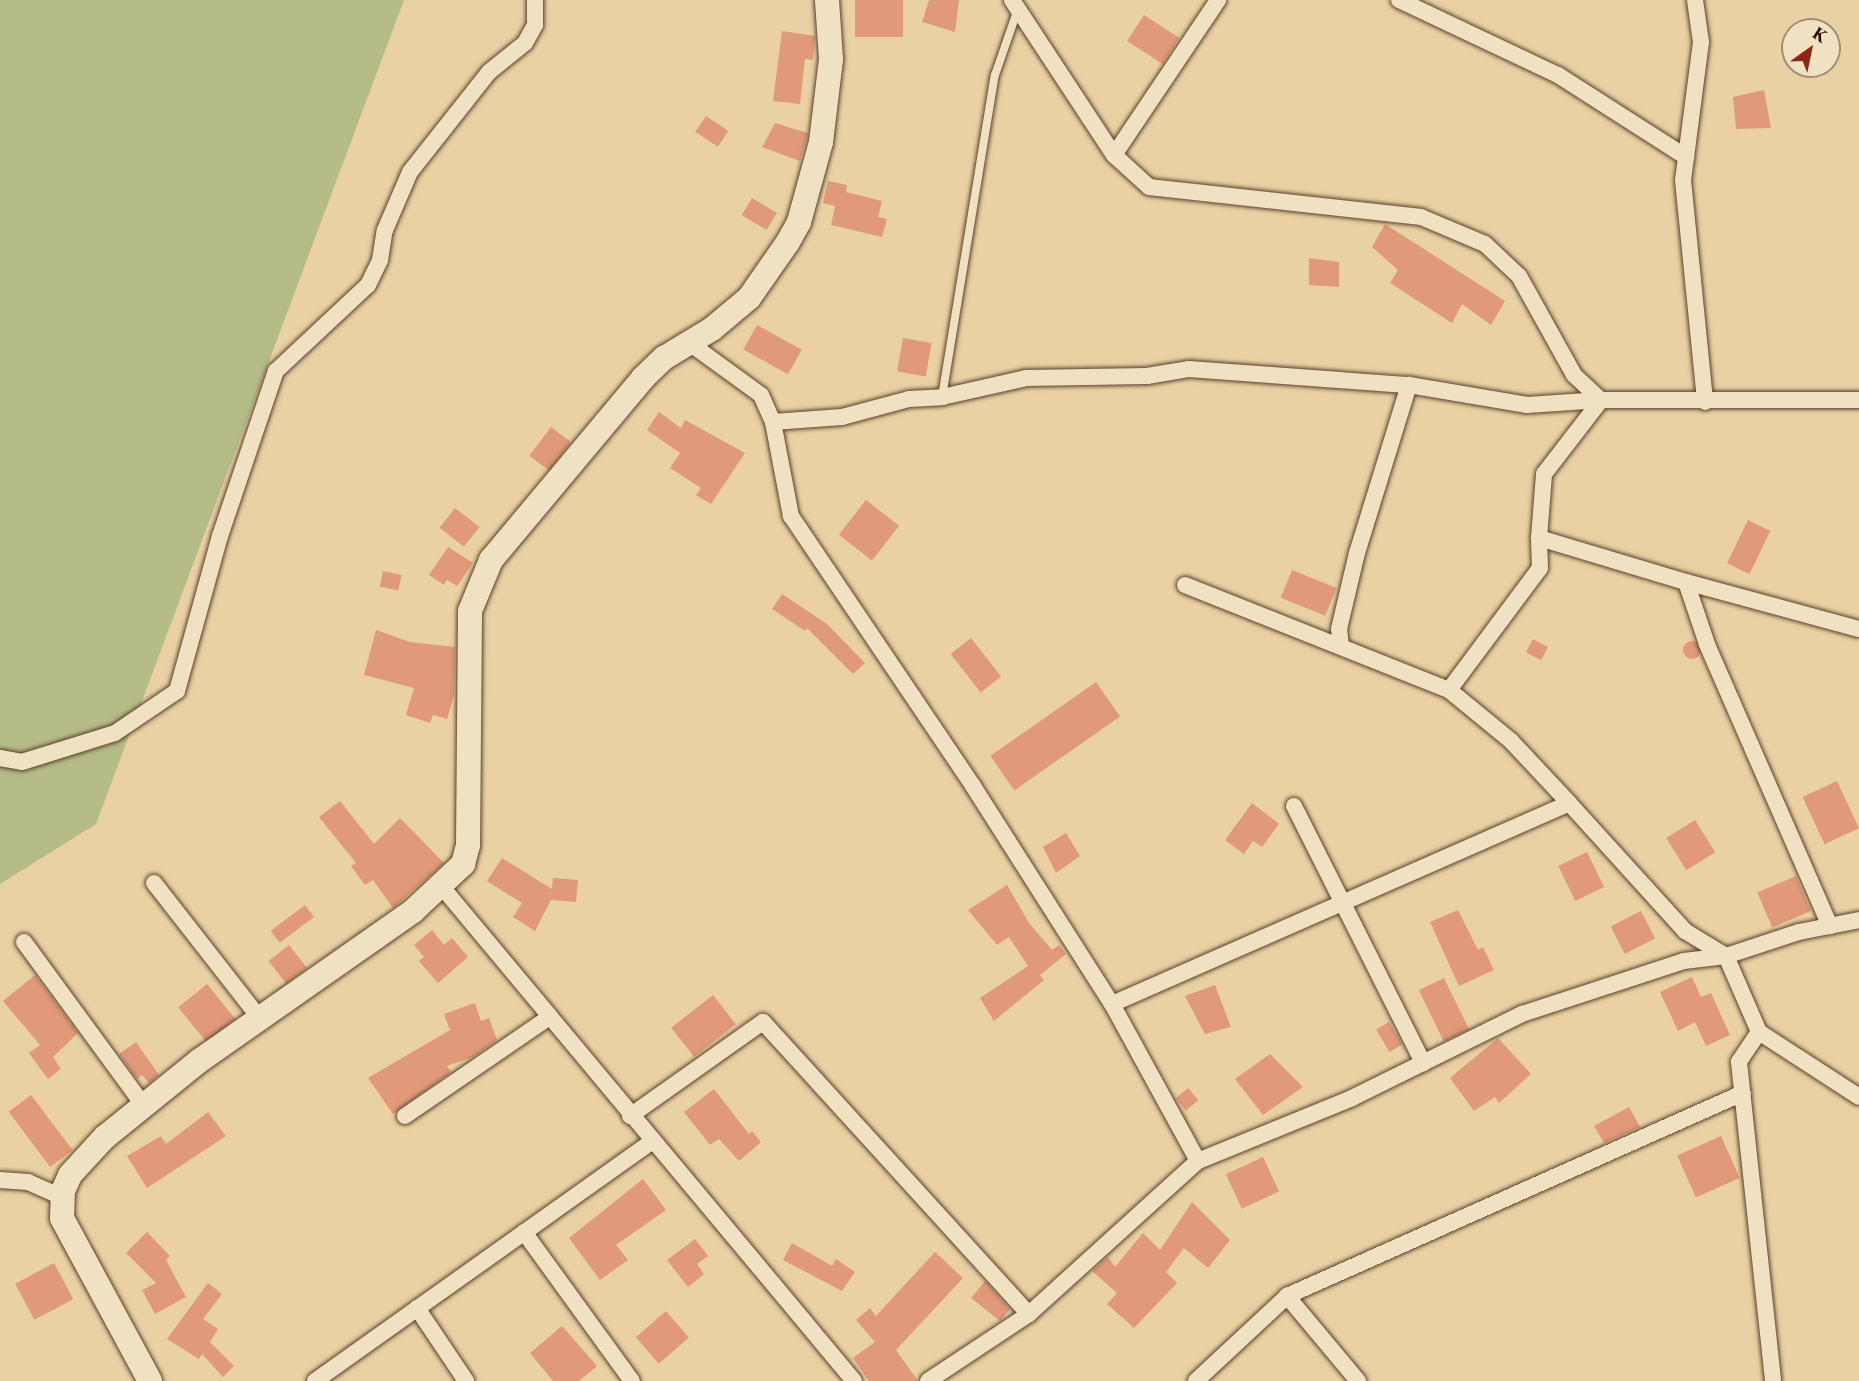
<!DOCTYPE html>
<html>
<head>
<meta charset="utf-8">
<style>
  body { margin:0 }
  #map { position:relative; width:1859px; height:1381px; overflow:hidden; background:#ead1a3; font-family:"Libre Caslon Text",serif }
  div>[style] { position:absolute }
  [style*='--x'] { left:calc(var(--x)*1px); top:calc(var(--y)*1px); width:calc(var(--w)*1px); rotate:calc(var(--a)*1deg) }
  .green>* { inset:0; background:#b5bc87 }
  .building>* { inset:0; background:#e09979; transform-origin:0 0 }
  .round { border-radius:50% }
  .roads { filter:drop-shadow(0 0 2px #59402c) drop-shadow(0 0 2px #59402c) }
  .lane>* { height:8px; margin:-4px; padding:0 4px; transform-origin:4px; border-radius:4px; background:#f1e1c3 }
  .street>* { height:16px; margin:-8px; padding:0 8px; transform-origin:8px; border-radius:8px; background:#f1e1c3 }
  .secondary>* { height:24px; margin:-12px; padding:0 12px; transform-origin:12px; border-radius:12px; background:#f1e1c3 }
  span { translate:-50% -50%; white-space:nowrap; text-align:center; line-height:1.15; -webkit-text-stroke:4.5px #f1e1c3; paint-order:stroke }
  .north { position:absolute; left:1781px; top:18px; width:60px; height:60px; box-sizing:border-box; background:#f1e1c3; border:2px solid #a18d77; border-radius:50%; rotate:33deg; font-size:16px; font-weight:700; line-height:24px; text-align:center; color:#291005 }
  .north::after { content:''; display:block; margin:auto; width:21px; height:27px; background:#8f2418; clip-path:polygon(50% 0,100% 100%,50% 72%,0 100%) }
</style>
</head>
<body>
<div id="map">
  <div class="green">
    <div style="clip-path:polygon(0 0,404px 0,96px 824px,0 884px)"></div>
  </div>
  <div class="building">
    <div style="left:855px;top:0;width:48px;height:37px"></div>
    <div style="clip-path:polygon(929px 0,959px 0,955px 32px,922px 22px)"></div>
    <div style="left:1144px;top:15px;width:42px;height:31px;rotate:33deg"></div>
    <div style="clip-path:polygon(782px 31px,815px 36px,813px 60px,805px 59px,800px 104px,773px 101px)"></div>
    <div style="clip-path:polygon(1764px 90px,1771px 128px,1736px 129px,1733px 97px)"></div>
    <div style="left:706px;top:116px;width:27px;height:19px;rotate:34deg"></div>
    <div style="clip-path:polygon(775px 123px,808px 133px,800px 161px,762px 147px)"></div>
    <div style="clip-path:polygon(828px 181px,847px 185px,846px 192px,882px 201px,878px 217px,887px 219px,882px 237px,831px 225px,835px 206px,823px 203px)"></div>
    <div style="left:752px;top:198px;width:29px;height:20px;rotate:31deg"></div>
    <div style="clip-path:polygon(1385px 224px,1505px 301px,1491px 325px,1462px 304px,1452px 323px,1390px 283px,1398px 270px,1372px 247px)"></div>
    <div style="clip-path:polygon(1309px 258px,1339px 262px,1339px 287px,1309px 285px)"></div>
    <div style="left:757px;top:325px;width:51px;height:28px;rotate:29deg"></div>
    <div style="left:903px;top:338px;width:29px;height:34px;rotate:10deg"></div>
    <div style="clip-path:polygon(659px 412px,681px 428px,685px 420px,745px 453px,711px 504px,696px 495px,701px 488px,670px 468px,680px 453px,647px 430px)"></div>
    <div style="left:551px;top:427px;width:25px;height:36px;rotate:37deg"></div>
    <div style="left:866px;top:500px;width:42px;height:44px;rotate:38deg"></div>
    <div style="left:455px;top:508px;width:31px;height:25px;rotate:38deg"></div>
    <div style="left:1748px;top:520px;width:25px;height:48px;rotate:26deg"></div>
    <div style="clip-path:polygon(448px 547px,473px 563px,457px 586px,447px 580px,444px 585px,429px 575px)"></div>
    <div style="left:1292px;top:570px;width:48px;height:30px;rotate:22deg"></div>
    <div style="left:383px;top:571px;width:19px;height:16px;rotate:12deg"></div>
    <div style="clip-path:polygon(782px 594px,827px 624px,865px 663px,853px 674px,807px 628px,805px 631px,772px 609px)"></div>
    <div style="clip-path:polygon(376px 630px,410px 642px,455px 647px,454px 695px,447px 719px,433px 715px,430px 723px,406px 715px,414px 688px,364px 675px)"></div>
    <div style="left:971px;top:638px;width:49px;height:26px;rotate:52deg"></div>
    <div style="left:1533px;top:639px;width:17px;height:15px;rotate:28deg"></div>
    <div class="round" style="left:1683px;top:641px;width:18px;height:18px"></div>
    <div style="left:1096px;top:682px;width:42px;height:129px;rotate:55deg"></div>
    <div style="left:1837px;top:781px;width:52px;height:38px;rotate:65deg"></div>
    <div style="clip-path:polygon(340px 801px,374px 844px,400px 818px,444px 863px,393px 908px,373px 880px,365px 885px,351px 866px,356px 863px,319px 817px)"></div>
    <div style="clip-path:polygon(1252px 803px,1279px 824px,1262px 847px,1253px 841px,1244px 854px,1225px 840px)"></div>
    <div style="left:1695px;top:820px;width:38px;height:34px;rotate:58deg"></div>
    <div style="clip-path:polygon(1066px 833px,1080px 856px,1056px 873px,1043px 847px)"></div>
    <div style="left:1587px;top:852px;width:39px;height:32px;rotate:64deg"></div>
    <div style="clip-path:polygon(502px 858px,552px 889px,553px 878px,578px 880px,576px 902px,551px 900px,535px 931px,513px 917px,522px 903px,487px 881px)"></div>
    <div style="left:1796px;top:876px;width:38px;height:42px;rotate:67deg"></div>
    <div style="clip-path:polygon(1007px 885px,1029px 923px,1052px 950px,1059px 945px,1066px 954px,1040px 975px,1044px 980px,994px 1021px,980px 998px,1028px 966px,1009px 937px,997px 945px,968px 910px)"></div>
    <div style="left:305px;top:905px;width:15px;height:43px;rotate:53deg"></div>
    <div style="clip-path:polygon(1458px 910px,1478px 950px,1483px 947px,1494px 970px,1459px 986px,1430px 922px)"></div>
    <div style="left:1641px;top:911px;width:31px;height:34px;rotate:63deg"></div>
    <div style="clip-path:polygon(432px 930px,444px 945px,452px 938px,468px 957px,438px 983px,419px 961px,424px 957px,414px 945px)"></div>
    <div style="left:289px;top:945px;width:29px;height:26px;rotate:52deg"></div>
    <div style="clip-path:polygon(35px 975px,78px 1033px,53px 1057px,61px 1069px,48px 1079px,29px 1053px,40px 1045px,3px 1001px)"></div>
    <div style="clip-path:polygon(1692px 977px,1701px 997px,1711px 993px,1730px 1035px,1706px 1046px,1695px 1022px,1678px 1031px,1660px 992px)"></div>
    <div style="left:1444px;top:978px;width:57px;height:28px;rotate:64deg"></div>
    <div style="left:207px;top:984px;width:45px;height:37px;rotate:51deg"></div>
    <div style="clip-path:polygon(1215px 985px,1231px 1027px,1205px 1034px,1185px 996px)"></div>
    <div style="left:713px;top:995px;width:37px;height:53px;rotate:52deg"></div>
    <div style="clip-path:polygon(475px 1003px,481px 1021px,489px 1018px,497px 1040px,473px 1057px,447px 1066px,451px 1072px,393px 1114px,368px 1078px,450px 1030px,444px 1014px)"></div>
    <div style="left:1389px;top:1022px;width:26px;height:15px;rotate:59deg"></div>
    <div style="clip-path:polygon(1498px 1038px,1531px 1074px,1499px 1103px,1495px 1097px,1474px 1111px,1450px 1078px)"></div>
    <div style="clip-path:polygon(136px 1042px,159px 1075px,149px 1083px,142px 1075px,137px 1079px,119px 1054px)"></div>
    <div style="clip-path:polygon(1270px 1054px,1303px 1087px,1263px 1115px,1235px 1079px)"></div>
    <div style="left:1188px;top:1088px;width:16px;height:16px;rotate:50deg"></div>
    <div style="clip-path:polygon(714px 1089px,749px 1134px,752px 1131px,761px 1142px,739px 1161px,719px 1139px,710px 1145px,684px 1112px)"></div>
    <div style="left:31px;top:1095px;width:69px;height:28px;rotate:53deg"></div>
    <div style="clip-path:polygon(1629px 1107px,1640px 1127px,1604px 1143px,1594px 1126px)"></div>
    <div style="clip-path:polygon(208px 1112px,226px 1136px,147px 1188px,127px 1156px,161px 1136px,166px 1144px)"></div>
    <div style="left:1721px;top:1136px;width:46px;height:48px;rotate:66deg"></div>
    <div style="left:1263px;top:1157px;width:38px;height:41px;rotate:65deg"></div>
    <div style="clip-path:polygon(643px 1179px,666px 1210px,616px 1245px,628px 1260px,600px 1280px,569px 1238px)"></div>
    <div style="clip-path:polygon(1192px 1202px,1230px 1240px,1208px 1268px,1184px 1248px,1166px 1272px,1177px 1283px,1134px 1328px,1107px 1304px,1117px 1293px,1092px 1271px,1108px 1257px,1115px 1267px,1143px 1233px,1160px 1250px)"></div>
    <div style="clip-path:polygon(147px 1232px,170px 1256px,166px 1260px,186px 1297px,155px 1314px,142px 1290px,156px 1283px,126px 1253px)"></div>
    <div style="clip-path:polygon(695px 1239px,708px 1256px,697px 1264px,704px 1274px,688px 1287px,667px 1260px)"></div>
    <div style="clip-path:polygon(792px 1243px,832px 1266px,836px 1259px,855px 1272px,842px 1291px,783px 1260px)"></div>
    <div style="clip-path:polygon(935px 1252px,963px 1278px,896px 1350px,918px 1381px,869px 1381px,853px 1358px,875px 1342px,856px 1320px,870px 1308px,876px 1316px)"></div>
    <div style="left:54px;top:1263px;width:41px;height:44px;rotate:62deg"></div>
    <div style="clip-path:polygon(985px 1281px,1010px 1309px,1000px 1321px,971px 1298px)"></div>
    <div style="clip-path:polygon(208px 1283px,222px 1294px,203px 1319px,218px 1329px,210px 1342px,234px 1366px,223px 1377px,202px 1354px,199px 1359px,167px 1339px)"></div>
    <div style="left:666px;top:1311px;width:35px;height:40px;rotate:49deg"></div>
    <div style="clip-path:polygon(562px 1326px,597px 1366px,579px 1381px,553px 1381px,530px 1353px)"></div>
  </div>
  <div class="roads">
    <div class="lane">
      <div style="--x:942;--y:397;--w:326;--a:-80.7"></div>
      <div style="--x:995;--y:75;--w:70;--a:-70.8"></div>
    </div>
    <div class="street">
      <div style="--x:1012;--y:0;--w:186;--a:56.7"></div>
      <div style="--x:1114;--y:155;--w:47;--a:42.4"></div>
      <div style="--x:1149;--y:187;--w:274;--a:6.3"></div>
      <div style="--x:1421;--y:217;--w:69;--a:22.9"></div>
      <div style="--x:1485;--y:244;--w:47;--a:43.3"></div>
      <div style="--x:1519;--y:276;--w:113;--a:60.9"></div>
      <div style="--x:1574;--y:375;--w:37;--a:43"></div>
      <div style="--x:1601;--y:400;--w:258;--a:0"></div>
      <div style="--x:1399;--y:0;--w:176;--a:25.3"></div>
      <div style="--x:1558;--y:75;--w:152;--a:32.6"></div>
      <div style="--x:1695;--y:0;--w:42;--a:81.9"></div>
      <div style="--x:1701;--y:42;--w:139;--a:97.4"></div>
      <div style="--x:1683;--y:180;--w:223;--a:84.3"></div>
      <div style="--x:1114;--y:155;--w:187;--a:-56.1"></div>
      <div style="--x:688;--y:342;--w:90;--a:36"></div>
      <div style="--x:761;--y:395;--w:30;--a:66"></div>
      <div style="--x:773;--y:422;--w:96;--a:79.2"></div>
      <div style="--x:791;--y:516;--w:326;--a:56"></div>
      <div style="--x:973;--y:786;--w:259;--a:57.5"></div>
      <div style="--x:1112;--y:1004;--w:179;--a:61.3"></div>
      <div style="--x:773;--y:422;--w:69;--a:-4.1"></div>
      <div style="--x:842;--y:417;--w:69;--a:-15"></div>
      <div style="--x:909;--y:399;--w:33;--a:-3"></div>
      <div style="--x:942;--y:397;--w:86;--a:-12.7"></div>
      <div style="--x:1026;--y:378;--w:121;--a:-0.9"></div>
      <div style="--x:1147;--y:376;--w:43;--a:-9.5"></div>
      <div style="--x:1189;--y:369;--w:221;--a:4.2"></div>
      <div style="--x:1409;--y:385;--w:120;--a:9.6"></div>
      <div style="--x:1527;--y:405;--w:74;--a:-3.9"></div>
      <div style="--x:1539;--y:538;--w:64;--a:-85.5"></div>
      <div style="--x:1544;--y:474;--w:93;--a:-52.4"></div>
      <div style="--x:1185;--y:585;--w:284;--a:21.7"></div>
      <div style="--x:1449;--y:690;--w:80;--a:39.4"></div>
      <div style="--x:1511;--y:741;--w:85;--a:46.9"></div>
      <div style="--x:1341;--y:647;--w:18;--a:-96"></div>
      <div style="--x:1339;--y:629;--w:78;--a:-76.7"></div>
      <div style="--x:1357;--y:553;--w:176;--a:-72.8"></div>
      <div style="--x:1449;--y:690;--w:152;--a:-53.3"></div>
      <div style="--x:1540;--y:568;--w:30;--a:-92"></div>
      <div style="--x:1539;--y:538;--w:153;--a:16.7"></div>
      <div style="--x:0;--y:758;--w:22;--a:10"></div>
      <div style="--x:22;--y:762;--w:97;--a:-17.3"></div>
      <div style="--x:115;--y:733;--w:75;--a:-34.1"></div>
      <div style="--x:177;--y:691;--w:161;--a:-74.5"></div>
      <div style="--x:220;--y:536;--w:174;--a:-71.3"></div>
      <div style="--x:276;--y:371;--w:126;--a:-43.1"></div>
      <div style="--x:368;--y:285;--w:28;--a:-64"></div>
      <div style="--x:380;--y:260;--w:30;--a:-81"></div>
      <div style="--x:385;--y:230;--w:63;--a:-66.7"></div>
      <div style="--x:410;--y:172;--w:127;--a:-51.7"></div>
      <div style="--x:489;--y:72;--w:46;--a:-38.9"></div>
      <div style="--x:525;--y:43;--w:21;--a:-61"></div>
      <div style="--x:535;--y:25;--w:25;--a:-90"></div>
      <div style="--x:1294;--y:806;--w:288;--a:63.3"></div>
      <div style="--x:154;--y:883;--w:174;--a:52"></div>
      <div style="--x:442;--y:887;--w:643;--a:50.17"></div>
      <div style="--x:1830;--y:926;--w:308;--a:-113.6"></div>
      <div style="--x:1707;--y:644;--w:65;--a:-108.7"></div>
      <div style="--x:1686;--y:582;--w:179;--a:15.2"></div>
      <div style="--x:24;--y:942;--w:203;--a:53.8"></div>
      <div style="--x:1112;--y:1004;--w:499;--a:-23.7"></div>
      <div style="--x:1569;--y:803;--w:173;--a:47.8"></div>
      <div style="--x:1685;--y:931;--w:48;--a:31.4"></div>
      <div style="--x:1726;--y:956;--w:83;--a:66.5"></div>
      <div style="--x:1759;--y:1032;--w:119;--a:33"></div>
      <div style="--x:1759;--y:1032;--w:36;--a:124"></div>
      <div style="--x:1739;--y:1062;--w:321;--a:83.9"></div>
      <div style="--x:405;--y:1116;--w:173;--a:-34.4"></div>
      <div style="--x:630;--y:1116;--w:163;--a:-35.3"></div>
      <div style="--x:763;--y:1022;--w:395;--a:47.7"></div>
      <div style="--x:0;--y:1180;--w:28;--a:4"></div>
      <div style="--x:28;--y:1182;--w:37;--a:24"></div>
      <div style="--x:524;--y:1232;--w:184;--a:54.1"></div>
      <div style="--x:1287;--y:1296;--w:111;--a:50.1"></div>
      <div style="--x:417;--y:1308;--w:88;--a:56.1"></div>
      <div style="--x:315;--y:1381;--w:412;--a:-35.4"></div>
      <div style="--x:928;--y:1381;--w:121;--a:-33.6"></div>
      <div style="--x:1029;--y:1314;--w:228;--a:-42.2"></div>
      <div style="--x:1198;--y:1161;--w:166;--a:-22.2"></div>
      <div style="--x:1352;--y:1098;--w:190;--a:-26.3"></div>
      <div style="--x:1522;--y:1014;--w:170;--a:-18.1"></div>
      <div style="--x:1684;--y:961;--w:42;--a:-6.8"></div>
      <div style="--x:1726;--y:956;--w:77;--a:-18.2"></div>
      <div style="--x:1799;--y:932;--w:61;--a:-11.3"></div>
      <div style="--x:1196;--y:1381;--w:125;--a:-43"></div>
      <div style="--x:1287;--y:1296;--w:499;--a:-24"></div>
    </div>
    <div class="secondary">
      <div style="--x:150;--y:1381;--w:185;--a:-118.4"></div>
      <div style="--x:62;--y:1218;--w:27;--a:-88"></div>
      <div style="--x:63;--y:1191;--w:17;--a:-66"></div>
      <div style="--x:70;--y:1175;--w:52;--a:-47.4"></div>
      <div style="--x:105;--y:1137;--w:121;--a:-39"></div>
      <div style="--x:199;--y:1061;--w:261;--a:-35"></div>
      <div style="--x:413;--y:911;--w:69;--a:-43.2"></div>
      <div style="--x:463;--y:864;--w:20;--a:-75"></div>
      <div style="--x:468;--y:845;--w:234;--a:-89.5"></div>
      <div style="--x:470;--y:611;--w:55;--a:-67.6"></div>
      <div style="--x:491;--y:560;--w:237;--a:-50.1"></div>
      <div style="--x:643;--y:378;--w:29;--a:-44"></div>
      <div style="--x:664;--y:358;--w:56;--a:-31.1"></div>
      <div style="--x:712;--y:329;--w:48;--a:-40"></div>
      <div style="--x:749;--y:298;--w:68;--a:-55.1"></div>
      <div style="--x:788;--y:242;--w:23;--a:-61"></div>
      <div style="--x:799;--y:222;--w:83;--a:-74.6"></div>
      <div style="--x:821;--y:142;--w:84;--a:-83.1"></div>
      <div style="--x:831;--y:59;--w:59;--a:-93.9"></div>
    </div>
  </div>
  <div class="north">K</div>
</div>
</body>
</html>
